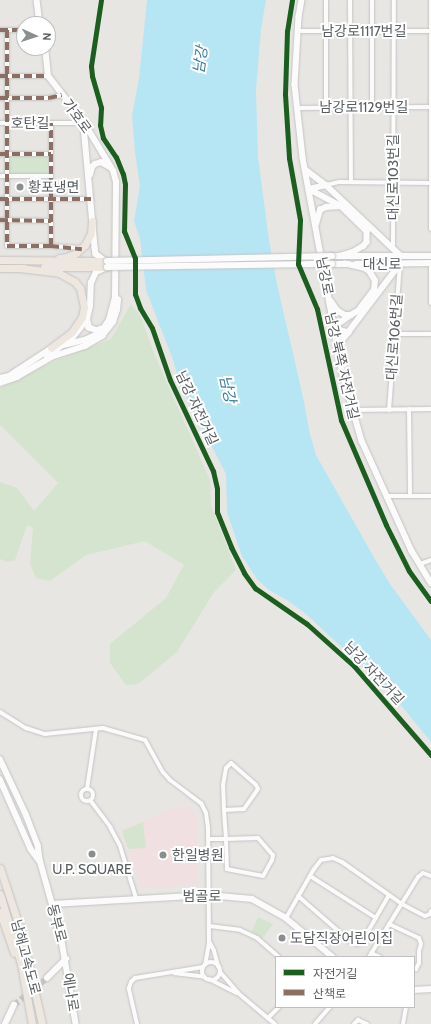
<!DOCTYPE html>
<html>
<head>
<meta charset="utf-8">
<style>
  body { margin:0 }
  #map { position:relative; width:431px; height:1024px; overflow:hidden; background:#e8e6e3; font-family:Cabin,"Noto Sans KR",sans-serif }
  div>[style] { position:absolute }
  [style*='--x'] { left:calc(var(--x)*1px); top:calc(var(--y)*1px); width:calc(var(--w)*1px); rotate:calc(var(--a)*1deg) }
  .medical>* { inset:0; background:#f1e0e1 }
  .green>* { inset:0; background:#d5e4ce; transform-origin:0 0 }
  .water>* { inset:0; background:#b6e6f4 }
  .secondary-tunnel>* { height:5.5px; margin-top:-2.75px; transform-origin:0; background:repeating-linear-gradient(90deg,#c4c4c2 0 5.5px,transparent 0 8.5px) }
  .roads { filter:drop-shadow(0 0 1px #c4c4c4) drop-shadow(0 0 1px #c4c4c4) }
  .street>* { height:4px; margin:-2px; padding:0 2px; transform-origin:2px; border-radius:2px; background:#fcfbfb }
  .street>.ring { margin:-2px; padding:0; box-sizing:content-box; background:none; border:4px solid #fcfbfb; border-radius:50% }
  .secondary>* { height:5.5px; margin:-2.75px; padding:0 2.75px; transform-origin:2.75px; border-radius:2.75px; background:#fcfbfb }
  .highway>* { height:7px; margin:-3.5px; padding:0 3.5px; transform-origin:3.5px; border-radius:3.5px; background:#ede7e0 }
  .bridges { filter:drop-shadow(0 0 1px #c4c4c4) drop-shadow(0 0 1px #c4c4c4) }
  .secondary-bridge>* { height:5.5px; margin:-2.75px; padding:0 2.75px; transform-origin:2.75px; border-radius:2.75px; background:#fcfbfb }
  .quiet>* { height:4px; margin-top:-2px; transform-origin:0; background:repeating-linear-gradient(90deg,#8d6e63 0 8px,transparent 0 12px) }
  .cycleway>* { height:5px; margin:-2.5px; padding:0 2.5px; transform-origin:2.5px; border-radius:2.5px; background:#1b5e20 }
  .dots>* { width:11px; height:11px; translate:-50% -50%; box-sizing:border-box; border:2px solid #fff; border-radius:50% }
  span { translate:-50% -50%; white-space:nowrap; text-align:center; line-height:1.15; -webkit-text-stroke:4px #fff; paint-order:stroke }
  .street-label { font-size:14px; color:#595e61 }
  .poi-label { font-size:14px; color:#595e61 }
  .left { translate:0 -50%; text-align:left }
  .water-label { font-size:15px; color:#3b7d9a; font-style:italic }
  .legend { position:absolute; left:275px; top:956px; width:140px; height:52px; box-sizing:border-box; background:#fff; border:1px solid #bdbfc0; margin:0; padding:5px 7px; list-style:none; font-size:12px; color:#595e61 }
  .legend li { display:flex; align-items:center; gap:8px; height:20px }
  .legend b { width:20px; border:1px solid #bdbfc0 }
  .north { position:absolute; left:16px; top:16px; width:40px; height:40px; box-sizing:border-box; background:#fff; border:1px solid #bdbfc0; border-radius:50%; rotate:93deg; font-size:11px; font-weight:700; line-height:16px; text-align:center; color:#595e61 }
  .north::after { content:''; display:block; margin:auto; width:14px; height:18px; background:#8b8e8e; clip-path:polygon(50% 0,100% 100%,50% 72%,0 100%) }
</style>
</head>
<body>
<div id="map">
  <div class="medical">
    <div style="clip-path:polygon(178px 806px,186px 806px,194px 811px,197px 818px,198px 882px,195px 885px,141px 888px,121px 829px)"></div>
  </div>
  <div class="green">
    <div style="left:9px;top:156px;width:38px;height:18px"></div>
    <div style="clip-path:polygon(131px 304px,141px 317px,155px 356px,210px 480px,211px 505px,236px 570px,214px 592px,177px 652px,138px 684px,126px 685px,110px 663px,110px 644px,166px 598px,184px 565px,145px 541px,86px 555px,50px 581px,36px 578px,30px 564px,33px 527px,27px 525px,15px 560px,8px 562px,0 559px,0 482px,17px 488px,34px 511px,58px 483px,0 425px,0 388px,50px 363px,111px 339px)"></div>
    <div style="clip-path:polygon(143px 822px,146px 848px,128px 849px,122px 831px)"></div>
    <div style="clip-path:polygon(258px 917px,273px 924px,262px 939px,252px 931px)"></div>
  </div>
  <div class="water">
    <div style="clip-path:polygon(147px 0,266px 0,261px 29px,256px 90px,258px 157px,269px 240px,277px 284px,303px 397px,310px 434px,316px 455px,325px 471px,375px 559px,390px 584px,431px 640px,431px 742px,391px 693px,306px 614px,287px 600px,269px 590px,257px 579px,242px 556px,227px 512px,226px 474px,181px 387px,172px 357px,146px 290px,140px 239px,134px 221px,140px 186px,135px 152px,132px 116px,139px 78px)"></div>
  </div>
  <div class="secondary-tunnel">
    <div style="--x:14;--y:1005;--w:43;--a:-39.3"></div>
  </div>
  <div class="roads">
    <div class="street">
      <div style="--x:326;--y:0;--w:108;--a:90"></div>
      <div style="--x:350;--y:0;--w:182;--a:89.7"></div>
      <div style="--x:431;--y:0;--w:229;--a:90"></div>
      <div style="--x:0;--y:30;--w:24;--a:0"></div>
      <div style="--x:7;--y:30;--w:216;--a:90"></div>
      <div style="--x:7;--y:246;--w:44;--a:0"></div>
      <div style="--x:51;--y:246;--w:30;--a:4"></div>
      <div style="--x:298;--y:31;--w:133;--a:0"></div>
      <div style="--x:0;--y:76;--w:48;--a:0"></div>
      <div style="--x:0;--y:98;--w:49;--a:0"></div>
      <div style="--x:49;--y:98;--w:13;--a:-13"></div>
      <div style="--x:372;--y:107;--w:107;--a:-90"></div>
      <div style="--x:298;--y:108;--w:133;--a:-0.4"></div>
      <div style="--x:0;--y:123;--w:84;--a:0"></div>
      <div style="--x:0;--y:154;--w:51;--a:0"></div>
      <div style="--x:0;--y:176;--w:51;--a:0"></div>
      <div style="--x:326;--y:185;--w:13;--a:-13"></div>
      <div style="--x:339;--y:182;--w:92;--a:0.6"></div>
      <div style="--x:0;--y:199;--w:91;--a:0"></div>
      <div style="--x:0;--y:220;--w:51;--a:1.1"></div>
      <div style="--x:51;--y:246;--w:123;--a:-90"></div>
      <div style="--x:393;--y:248;--w:248;--a:-89.8"></div>
      <div style="--x:431;--y:263;--w:40;--a:90"></div>
      <div style="--x:394;--y:334;--w:37;--a:0"></div>
      <div style="--x:409;--y:409;--w:87;--a:89.3"></div>
      <div style="--x:353;--y:410;--w:78;--a:-0.7"></div>
      <div style="--x:389;--y:410;--w:145;--a:-85.7"></div>
      <div style="--x:387;--y:496;--w:44;--a:0"></div>
      <div style="--x:420;--y:564;--w:12;--a:-20"></div>
      <div style="--x:0;--y:712;--w:31;--a:32"></div>
      <div style="--x:26;--y:728;--w:20;--a:18"></div>
      <div style="--x:45;--y:734;--w:58;--a:-5.9"></div>
      <div style="--x:103;--y:728;--w:44;--a:15.9"></div>
      <div style="--x:145;--y:740;--w:37;--a:61"></div>
      <div style="--x:163;--y:772;--w:11;--a:49"></div>
      <div style="--x:170;--y:780;--w:39;--a:37"></div>
      <div style="--x:201;--y:803;--w:11;--a:63"></div>
      <div style="--x:206;--y:813;--w:15;--a:82"></div>
      <div style="--x:208;--y:828;--w:115;--a:89.5"></div>
      <div style="--x:209;--y:943;--w:22;--a:100"></div>
      <div class="ring" style="left:81px;top:789px;width:8px;height:8px"></div>
      <div style="--x:87;--y:789;--w:61;--a:-81.5"></div>
      <div style="--x:90;--y:800;--w:34;--a:53"></div>
      <div style="--x:110;--y:827;--w:21;--a:62"></div>
      <div style="--x:120;--y:846;--w:54;--a:72.9"></div>
      <div style="--x:208;--y:839;--w:18;--a:0"></div>
      <div style="--x:226;--y:839;--w:32;--a:-2"></div>
      <div style="--x:258;--y:838;--w:23;--a:49"></div>
      <div style="--x:273;--y:855;--w:5;--a:101"></div>
      <div style="--x:272;--y:860;--w:18;--a:119"></div>
      <div style="--x:263;--y:876;--w:37;--a:-169"></div>
      <div style="--x:227;--y:869;--w:30;--a:-92"></div>
      <div style="--x:226;--y:839;--w:29;--a:-94"></div>
      <div style="--x:224;--y:810;--w:25;--a:-92"></div>
      <div style="--x:223;--y:785;--w:17;--a:-80"></div>
      <div style="--x:226;--y:768;--w:7;--a:-45"></div>
      <div style="--x:231;--y:763;--w:33;--a:41"></div>
      <div style="--x:256;--y:785;--w:4;--a:63"></div>
      <div style="--x:258;--y:789;--w:24;--a:125"></div>
      <div style="--x:244;--y:809;--w:20;--a:177"></div>
      <div style="--x:310;--y:876;--w:78;--a:32.5"></div>
      <div style="--x:298;--y:896;--w:69;--a:40.9"></div>
      <div style="--x:350;--y:941;--w:8;--a:23"></div>
      <div style="--x:357;--y:944;--w:7;--a:-34"></div>
      <div style="--x:363;--y:940;--w:52;--a:-60"></div>
      <div style="--x:286;--y:918;--w:56;--a:-60.3"></div>
      <div style="--x:314;--y:869;--w:11;--a:-52"></div>
      <div style="--x:321;--y:860;--w:12;--a:-9"></div>
      <div style="--x:333;--y:858;--w:10;--a:24"></div>
      <div style="--x:342;--y:862;--w:73;--a:35"></div>
      <div style="--x:402;--y:904;--w:17;--a:28"></div>
      <div style="--x:417;--y:912;--w:9;--a:27"></div>
      <div style="--x:425;--y:916;--w:5;--a:-22"></div>
      <div style="--x:430;--y:914;--w:3;--a:-72"></div>
      <div style="--x:389;--y:924;--w:33;--a:25"></div>
      <div style="--x:419;--y:938;--w:6;--a:72"></div>
      <div style="--x:421;--y:944;--w:7;--a:106"></div>
      <div style="--x:419;--y:951;--w:12;--a:90"></div>
      <div style="--x:419;--y:963;--w:7;--a:117"></div>
      <div style="--x:416;--y:969;--w:2;--a:180"></div>
      <div style="--x:209;--y:926;--w:31;--a:7"></div>
      <div style="--x:240;--y:930;--w:19;--a:25"></div>
      <div style="--x:257;--y:938;--w:29;--a:41"></div>
      <div style="--x:210;--y:943;--w:9;--a:63"></div>
      <div style="--x:214;--y:951;--w:16;--a:75"></div>
      <div style="--x:371;--y:953;--w:10;--a:24"></div>
      <div style="--x:369;--y:957;--w:94;--a:-58.5"></div>
      <div style="--x:418;--y:877;--w:6;--a:-39"></div>
      <div style="--x:423;--y:873;--w:9;--a:21"></div>
      <div class="ring" style="left:202px;top:962px;width:14px;height:14px"></div>
      <div style="--x:220;--y:972;--w:28;--a:49"></div>
      <div style="--x:238;--y:993;--w:48;--a:40"></div>
      <div style="--x:174;--y:973;--w:31;--a:7"></div>
      <div style="--x:209;--y:979;--w:31;--a:27"></div>
      <div style="--x:268;--y:1018;--w:16;--a:-45"></div>
      <div style="--x:137;--y:1024;--w:37;--a:-103"></div>
      <div style="--x:129;--y:988;--w:6;--a:-72"></div>
      <div style="--x:131;--y:982;--w:6;--a:-45"></div>
      <div style="--x:135;--y:978;--w:69;--a:-9.2"></div>
      <div style="--x:315;--y:1024;--w:23;--a:-49"></div>
      <div style="--x:354;--y:1024;--w:6;--a:-45"></div>
      <div style="--x:358;--y:1020;--w:10;--a:24"></div>
      <div style="--x:403;--y:1024;--w:17;--a:-80"></div>
    </div>
    <div class="secondary">
      <div style="--x:37;--y:0;--w:24;--a:83"></div>
      <div style="--x:302;--y:0;--w:17;--a:100"></div>
      <div style="--x:299;--y:17;--w:68;--a:93.4"></div>
      <div style="--x:295;--y:85;--w:73;--a:83.7"></div>
      <div style="--x:303;--y:158;--w:220;--a:79.5"></div>
      <div style="--x:343;--y:374;--w:70;--a:74.2"></div>
      <div style="--x:362;--y:441;--w:121;--a:65.6"></div>
      <div style="--x:412;--y:551;--w:37;--a:59"></div>
      <div style="--x:84;--y:126;--w:122;--a:84.8"></div>
      <div style="--x:95;--y:248;--w:6;--a:81"></div>
      <div style="--x:96;--y:254;--w:10;--a:37"></div>
      <div style="--x:306;--y:170;--w:25;--a:37"></div>
      <div style="--x:326;--y:185;--w:103;--a:43.4"></div>
      <div style="--x:90;--y:175;--w:8;--a:-76"></div>
      <div style="--x:92;--y:167;--w:4;--a:-45"></div>
      <div style="--x:95;--y:164;--w:6;--a:-18"></div>
      <div style="--x:101;--y:162;--w:10;--a:29"></div>
      <div style="--x:309;--y:189;--w:36;--a:28"></div>
      <div style="--x:341;--y:206;--w:36;--a:44"></div>
      <div style="--x:367;--y:231;--w:11;--a:90"></div>
      <div style="--x:367;--y:242;--w:5;--a:127"></div>
      <div style="--x:364;--y:246;--w:12;--a:149"></div>
      <div style="--x:354;--y:252;--w:14;--a:163"></div>
      <div style="--x:309;--y:189;--w:17;--a:-13"></div>
      <div style="--x:316;--y:224;--w:15;--a:-74"></div>
      <div style="--x:320;--y:210;--w:7;--a:-27"></div>
      <div style="--x:326;--y:207;--w:14;--a:-4"></div>
      <div style="--x:332;--y:256;--w:99;--a:0"></div>
      <div style="--x:332;--y:264;--w:16;--a:0"></div>
      <div style="--x:356;--y:264;--w:75;--a:-0.8"></div>
      <div style="--x:331;--y:301;--w:11;--a:56"></div>
      <div style="--x:337;--y:310;--w:9;--a:32"></div>
      <div style="--x:345;--y:315;--w:6;--a:0"></div>
      <div style="--x:351;--y:315;--w:8;--a:-30"></div>
      <div style="--x:358;--y:311;--w:26;--a:-53"></div>
      <div style="--x:374;--y:290;--w:9;--a:-84"></div>
      <div style="--x:375;--y:281;--w:12;--a:-121"></div>
      <div style="--x:369;--y:271;--w:7;--a:-153"></div>
      <div style="--x:363;--y:268;--w:18;--a:-167"></div>
      <div style="--x:101;--y:329;--w:4;--a:153"></div>
      <div style="--x:97;--y:331;--w:9;--a:-159"></div>
      <div style="--x:89;--y:328;--w:9;--a:-103"></div>
      <div style="--x:87;--y:319;--w:13;--a:-77"></div>
      <div style="--x:90;--y:306;--w:23;--a:-88"></div>
      <div style="--x:91;--y:283;--w:12;--a:-66"></div>
      <div style="--x:96;--y:272;--w:10;--a:-24"></div>
      <div style="--x:349;--y:333;--w:8;--a:-166"></div>
      <div style="--x:341;--y:331;--w:8;--a:-140"></div>
      <div style="--x:335;--y:326;--w:19;--a:-35"></div>
      <div style="--x:337;--y:347;--w:104;--a:-52.8"></div>
      <div style="--x:47;--y:357;--w:33;--a:-38"></div>
      <div style="--x:73;--y:337;--w:22;--a:-51"></div>
      <div style="--x:0;--y:378;--w:9;--a:-13"></div>
      <div style="--x:9;--y:376;--w:51;--a:-33.1"></div>
      <div style="--x:52;--y:348;--w:34;--a:-14"></div>
      <div style="--x:85;--y:340;--w:17;--a:-25"></div>
      <div style="--x:100;--y:333;--w:16;--a:-55"></div>
      <div style="--x:109;--y:320;--w:24;--a:-75"></div>
      <div style="--x:115;--y:297;--w:115;--a:-89.5"></div>
      <div style="--x:116;--y:182;--w:11;--a:-105"></div>
      <div style="--x:113;--y:171;--w:56;--a:-121.1"></div>
      <div style="--x:84;--y:123;--w:59;--a:-127.5"></div>
      <div style="--x:48;--y:76;--w:28;--a:-96"></div>
      <div style="--x:0;--y:383;--w:18;--a:-19"></div>
      <div style="--x:17;--y:377;--w:39;--a:-30"></div>
      <div style="--x:51;--y:357;--w:36;--a:-18"></div>
      <div style="--x:85;--y:346;--w:20;--a:-30"></div>
      <div style="--x:102;--y:336;--w:18;--a:-52"></div>
      <div style="--x:113;--y:322;--w:13;--a:-72"></div>
      <div style="--x:117;--y:310;--w:10;--a:-84"></div>
      <div style="--x:0;--y:759;--w:61;--a:64.7"></div>
      <div style="--x:26;--y:814;--w:33;--a:69"></div>
      <div style="--x:38;--y:845;--w:15;--a:82"></div>
      <div style="--x:40;--y:860;--w:78;--a:74.4"></div>
      <div style="--x:61;--y:935;--w:90;--a:80.4"></div>
      <div style="--x:0;--y:779;--w:77;--a:66.1"></div>
      <div style="--x:31;--y:849;--w:14;--a:54"></div>
      <div style="--x:52;--y:904;--w:157;--a:-3.3"></div>
      <div style="--x:209;--y:895;--w:43;--a:5.3"></div>
      <div style="--x:252;--y:899;--w:39;--a:29"></div>
      <div style="--x:286;--y:918;--w:61;--a:39.7"></div>
      <div style="--x:47;--y:978;--w:27;--a:-45"></div>
      <div style="--x:414;--y:990;--w:17;--a:-3"></div>
      <div style="--x:5;--y:1024;--w:21;--a:-65"></div>
    </div>
    <div class="highway">
      <div style="--x:59;--y:258;--w:8;--a:-7"></div>
      <div style="--x:67;--y:257;--w:10;--a:-24"></div>
      <div style="--x:76;--y:253;--w:12;--a:-42"></div>
      <div style="--x:85;--y:245;--w:13;--a:-63"></div>
      <div style="--x:91;--y:233;--w:12;--a:-85"></div>
      <div style="--x:0;--y:260;--w:107;--a:0.5"></div>
      <div style="--x:44;--y:267;--w:63;--a:0"></div>
      <div style="--x:0;--y:268;--w:24;--a:0"></div>
      <div style="--x:20;--y:268;--w:39;--a:7"></div>
      <div style="--x:59;--y:273;--w:18;--a:29"></div>
      <div style="--x:75;--y:282;--w:8;--a:50"></div>
      <div style="--x:80;--y:288;--w:19;--a:78"></div>
      <div style="--x:84;--y:307;--w:10;--a:101"></div>
      <div style="--x:82;--y:317;--w:18;--a:124"></div>
      <div style="--x:72;--y:332;--w:26;--a:143"></div>
      <div style="--x:0;--y:868;--w:67;--a:71.8"></div>
      <div style="--x:21;--y:932;--w:94;--a:77.1"></div>
      <div style="--x:0;--y:894;--w:73;--a:73.3"></div>
      <div style="--x:21;--y:964;--w:61;--a:79.6"></div>
      <div style="--x:0;--y:912;--w:43;--a:71.1"></div>
    </div>
  </div>
  <div class="bridges">
    <div class="secondary-bridge">
      <div style="--x:107;--y:261;--w:225;--a:-1.3"></div>
      <div style="--x:107;--y:267;--w:225;--a:-0.8"></div>
    </div>
  </div>
  <div class="quiet">
    <div style="--x:0;--y:30;--w:24;--a:0"></div>
    <div style="--x:7;--y:30;--w:216;--a:90"></div>
    <div style="--x:7;--y:246;--w:44;--a:0"></div>
    <div style="--x:51;--y:246;--w:31;--a:6"></div>
    <div style="--x:0;--y:76;--w:48;--a:0"></div>
    <div style="--x:0;--y:98;--w:49;--a:0"></div>
    <div style="--x:49;--y:98;--w:13;--a:-13"></div>
    <div style="--x:0;--y:154;--w:51;--a:0"></div>
    <div style="--x:0;--y:199;--w:91;--a:0"></div>
    <div style="--x:0;--y:220;--w:51;--a:1.1"></div>
    <div style="--x:51;--y:246;--w:123;--a:-90"></div>
  </div>
  <div class="cycleway">
    <div style="--x:101;--y:0;--w:67;--a:98.6"></div>
    <div style="--x:91;--y:66;--w:10;--a:84"></div>
    <div style="--x:92;--y:76;--w:33;--a:74"></div>
    <div style="--x:101;--y:108;--w:17;--a:93"></div>
    <div style="--x:100;--y:125;--w:13;--a:77"></div>
    <div style="--x:103;--y:138;--w:23;--a:56"></div>
    <div style="--x:116;--y:157;--w:18;--a:68"></div>
    <div style="--x:123;--y:174;--w:10;--a:79"></div>
    <div style="--x:125;--y:184;--w:47;--a:91.2"></div>
    <div style="--x:124;--y:231;--w:29;--a:68"></div>
    <div style="--x:135;--y:258;--w:36;--a:90"></div>
    <div style="--x:135;--y:294;--w:15;--a:70"></div>
    <div style="--x:140;--y:308;--w:23;--a:59"></div>
    <div style="--x:152;--y:328;--w:55;--a:70.9"></div>
    <div style="--x:170;--y:380;--w:101;--a:64.7"></div>
    <div style="--x:213;--y:471;--w:18;--a:77"></div>
    <div style="--x:217;--y:489;--w:23;--a:90"></div>
    <div style="--x:217;--y:512;--w:38;--a:68"></div>
    <div style="--x:231;--y:547;--w:29;--a:63"></div>
    <div style="--x:244;--y:573;--w:19;--a:54"></div>
    <div style="--x:255;--y:588;--w:63;--a:34.7"></div>
    <div style="--x:307;--y:624;--w:63;--a:41.8"></div>
    <div style="--x:354;--y:666;--w:118;--a:49.1"></div>
    <div style="--x:292;--y:0;--w:31;--a:99"></div>
    <div style="--x:287;--y:31;--w:63;--a:91.8"></div>
    <div style="--x:285;--y:94;--w:64;--a:86.4"></div>
    <div style="--x:289;--y:158;--w:63;--a:79.9"></div>
    <div style="--x:300;--y:220;--w:44;--a:92.6"></div>
    <div style="--x:298;--y:264;--w:49;--a:67.1"></div>
    <div style="--x:317;--y:309;--w:114;--a:77.8"></div>
    <div style="--x:341;--y:420;--w:114;--a:66.8"></div>
    <div style="--x:386;--y:525;--w:51;--a:63.4"></div>
    <div style="--x:409;--y:571;--w:37;--a:54"></div>
  </div>
  <div class="dots">
    <div style="left:20px;top:187px;background:#8b8e8e"></div>
    <div style="left:92px;top:854px;background:#8b8e8e"></div>
    <div style="left:163px;top:855px;background:#8b8e8e"></div>
    <div style="left:282px;top:938px;background:#8b8e8e"></div>
  </div>
  <div class="street-label">
    <span style="left:364px;top:31px">남강로1117번길</span>
    <span style="left:364px;top:107px">남강로1129번길</span>
    <span style="left:77px;top:116px;rotate:54deg">가호로</span>
    <span style="left:30px;top:123px">호탄길</span>
    <span style="left:393px;top:177px;rotate:-90deg">대신로103번길</span>
    <span style="left:382px;top:264px">대신로</span>
    <span style="left:325px;top:276px;rotate:79deg">남강로</span>
    <span style="left:394px;top:337px;rotate:-86deg">대신로106번길</span>
    <span style="left:342px;top:366px;rotate:77deg">남강 북쪽 자전거길</span>
    <span style="left:197px;top:408px;rotate:65deg">남강 자전거길</span>
    <span style="left:374px;top:673px;rotate:47deg">남강 자전거길</span>
    <span style="left:202px;top:896px">범골로</span>
    <span style="left:57px;top:923px;rotate:75deg">동부로</span>
    <span style="left:26px;top:957px;rotate:75deg">남해고속도로</span>
    <span style="left:71px;top:992px;rotate:81deg">에나로</span>
  </div>
  <div class="poi-label">
    <span class="left" style="left:28px;top:187px">황포냉면</span>
    <span class="left" style="left:172px;top:855px">한일병원</span>
    <span style="left:92px;top:869px">U.P. SQUARE</span>
    <span class="left" style="left:290px;top:938px">도담직장어린이집</span>
  </div>
  <div class="water-label">
    <span style="left:201px;top:60px;rotate:-81deg">남강</span>
    <span style="left:227px;top:389px;rotate:78deg">남강</span>
  </div>
  <ul class="legend">
  <li><b style="height:5px;background:#1b5e20"></b>자전거길</li>
  <li><b style="height:5px;background:#8d6e63"></b>산책로</li>
  </ul>
  <div class="north">N</div>
</div>
</body>
</html>
